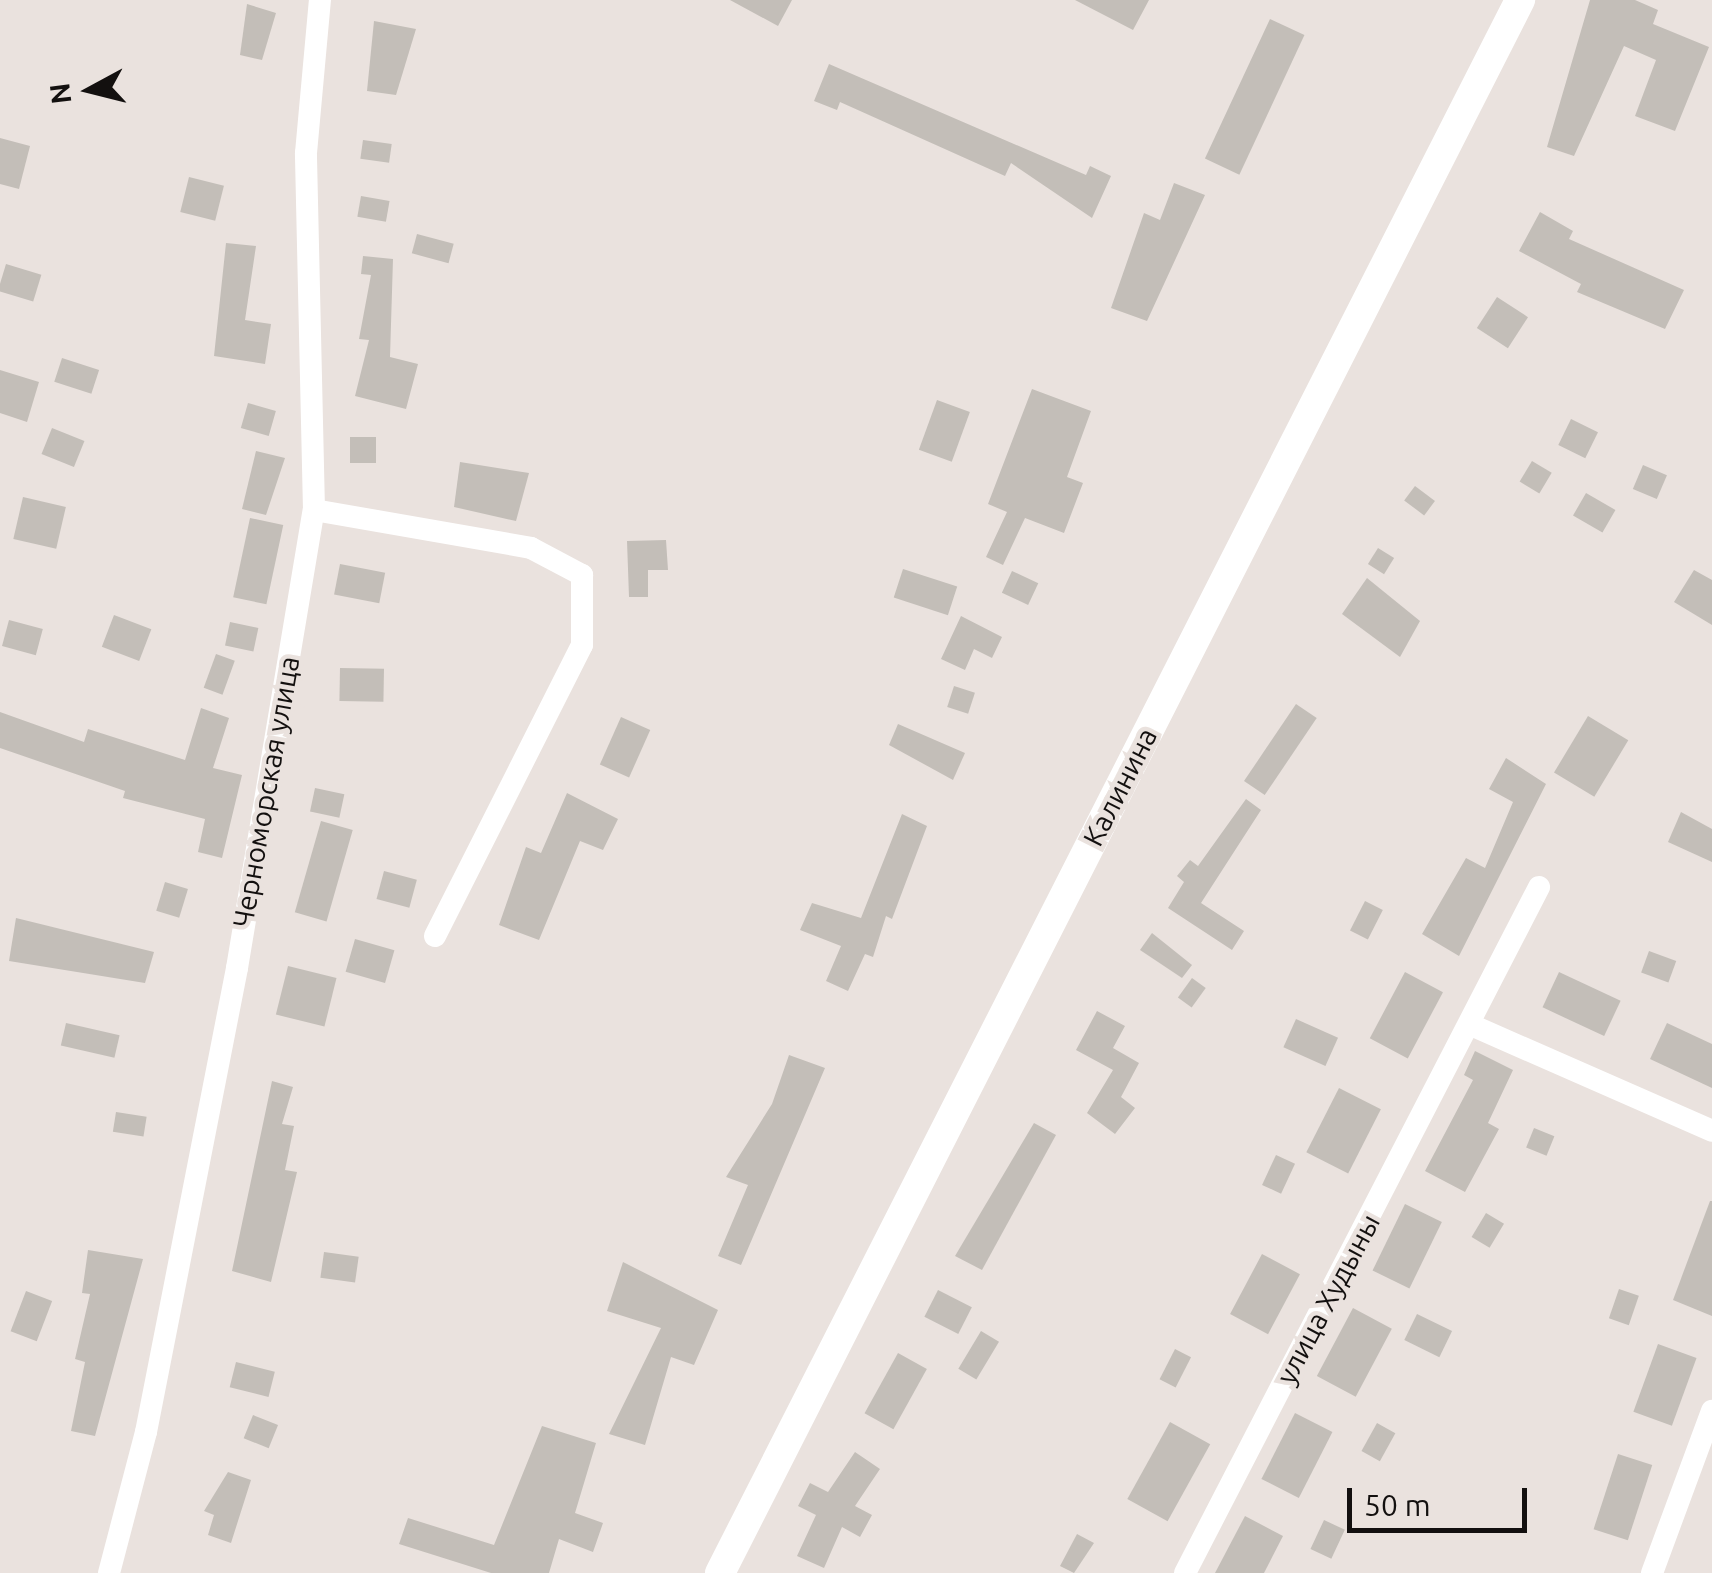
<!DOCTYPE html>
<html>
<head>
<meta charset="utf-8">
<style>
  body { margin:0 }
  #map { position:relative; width:1712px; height:1573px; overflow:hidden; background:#eae2de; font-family:Ubuntu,sans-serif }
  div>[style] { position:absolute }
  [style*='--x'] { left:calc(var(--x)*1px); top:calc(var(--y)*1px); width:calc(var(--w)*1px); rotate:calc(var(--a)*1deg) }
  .building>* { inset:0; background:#c3beb8; transform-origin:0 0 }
  .minor>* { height:22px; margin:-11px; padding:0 11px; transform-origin:11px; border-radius:11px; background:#fff }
  .tertiary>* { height:30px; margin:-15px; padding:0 15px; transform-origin:15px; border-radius:15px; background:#fff }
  span { translate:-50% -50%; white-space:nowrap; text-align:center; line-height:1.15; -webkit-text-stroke:9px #eae2de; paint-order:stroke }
  .street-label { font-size:28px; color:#13100f }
  .north { position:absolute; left:40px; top:40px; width:100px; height:100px; -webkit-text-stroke:8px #eae2de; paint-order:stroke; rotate:263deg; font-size:28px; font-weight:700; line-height:40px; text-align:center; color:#13100f }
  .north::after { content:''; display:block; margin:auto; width:35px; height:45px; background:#13100f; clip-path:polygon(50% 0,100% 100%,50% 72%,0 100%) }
  .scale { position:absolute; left:1347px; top:1488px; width:180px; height:45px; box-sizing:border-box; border:5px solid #13100f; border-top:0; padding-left:12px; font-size:30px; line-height:35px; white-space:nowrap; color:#13100f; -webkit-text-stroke:8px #eae2de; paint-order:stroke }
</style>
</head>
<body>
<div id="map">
  <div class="building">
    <div style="clip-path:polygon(730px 0,792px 0,778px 26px)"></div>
    <div style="clip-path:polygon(1075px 0,1149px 0,1133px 30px)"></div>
    <div style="clip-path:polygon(1590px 0,1635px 0,1658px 10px,1653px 24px,1709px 47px,1675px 131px,1635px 116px,1656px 60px,1624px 46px,1574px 156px,1547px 147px)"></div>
    <div style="clip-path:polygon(247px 4px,276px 13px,262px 60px,240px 55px)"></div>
    <div style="left:1270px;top:19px;width:38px;height:154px;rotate:25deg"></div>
    <div style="clip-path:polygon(374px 21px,416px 29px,396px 95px,367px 91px)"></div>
    <div style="clip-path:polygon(829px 64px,1086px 175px,1090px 166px,1111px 176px,1092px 218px,1011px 163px,1005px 176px,840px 102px,837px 110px,814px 101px)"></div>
    <div style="clip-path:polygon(0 138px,30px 146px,19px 189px,0 184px)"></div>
    <div style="left:363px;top:140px;width:29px;height:19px;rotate:8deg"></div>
    <div style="left:189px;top:177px;width:36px;height:36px;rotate:14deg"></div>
    <div style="clip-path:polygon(1174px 183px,1205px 195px,1147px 321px,1111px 308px,1144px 213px,1160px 220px)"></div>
    <div style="left:361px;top:196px;width:29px;height:21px;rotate:10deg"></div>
    <div style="clip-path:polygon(1540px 212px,1573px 231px,1569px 239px,1684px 290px,1665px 329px,1577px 292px,1581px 284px,1519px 251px)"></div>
    <div style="left:417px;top:234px;width:38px;height:20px;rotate:15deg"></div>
    <div style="clip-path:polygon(226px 243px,256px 246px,245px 320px,271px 324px,265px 364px,214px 356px)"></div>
    <div style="clip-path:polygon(363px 256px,393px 259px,390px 357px,418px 364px,406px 409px,355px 396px,369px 340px,359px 339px,371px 275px,361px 274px)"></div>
    <div style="left:6px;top:264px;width:37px;height:28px;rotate:17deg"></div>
    <div style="left:1497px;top:297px;width:37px;height:37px;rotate:33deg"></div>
    <div style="left:62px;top:358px;width:39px;height:25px;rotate:18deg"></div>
    <div style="clip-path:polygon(0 370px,39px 382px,27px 422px,0 413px)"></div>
    <div style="clip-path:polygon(1032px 389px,1091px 411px,1067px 477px,1083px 483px,1064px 533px,1025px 518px,1003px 565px,986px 557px,1007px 512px,988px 504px)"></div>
    <div style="left:937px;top:400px;width:35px;height:53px;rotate:20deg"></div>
    <div style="left:248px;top:403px;width:29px;height:26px;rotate:16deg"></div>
    <div style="left:1571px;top:419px;width:30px;height:29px;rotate:26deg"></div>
    <div style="left:52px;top:428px;width:35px;height:28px;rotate:22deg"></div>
    <div style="left:350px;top:437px;width:26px;height:26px"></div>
    <div style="clip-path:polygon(256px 451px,285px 458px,266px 515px,242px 509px)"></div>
    <div style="left:1532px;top:461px;width:23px;height:24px;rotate:31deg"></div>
    <div style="clip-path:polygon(460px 462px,529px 473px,516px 521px,454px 507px)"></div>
    <div style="left:1643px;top:465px;width:26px;height:26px;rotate:23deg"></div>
    <div style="left:1415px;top:486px;width:25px;height:18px;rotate:37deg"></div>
    <div style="left:1586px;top:493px;width:34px;height:26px;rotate:30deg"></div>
    <div style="left:23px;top:497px;width:44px;height:43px;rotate:13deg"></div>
    <div style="left:250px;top:518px;width:34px;height:81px;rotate:12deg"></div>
    <div style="clip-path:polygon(666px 540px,668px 570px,648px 570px,648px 597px,629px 597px,627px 541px)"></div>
    <div style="left:1378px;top:548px;width:19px;height:19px;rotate:32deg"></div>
    <div style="left:340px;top:564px;width:46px;height:31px;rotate:11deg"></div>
    <div style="left:903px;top:569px;width:57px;height:30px;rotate:18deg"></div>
    <div style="clip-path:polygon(1694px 570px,1712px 580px,1712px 625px,1674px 602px)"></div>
    <div style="left:1012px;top:571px;width:29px;height:24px;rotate:25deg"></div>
    <div style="clip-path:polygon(1367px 578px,1420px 621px,1400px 657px,1342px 614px)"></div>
    <div style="left:114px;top:615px;width:40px;height:34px;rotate:21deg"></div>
    <div style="clip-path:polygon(961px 616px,1002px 637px,992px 658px,974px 649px,965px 670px,941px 659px)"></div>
    <div style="left:9px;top:620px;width:35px;height:27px;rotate:15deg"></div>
    <div style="left:230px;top:622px;width:29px;height:24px;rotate:12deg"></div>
    <div style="left:216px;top:654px;width:20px;height:36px;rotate:20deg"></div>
    <div style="left:340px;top:668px;width:44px;height:33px;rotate:1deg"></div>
    <div style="left:954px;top:686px;width:22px;height:22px;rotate:18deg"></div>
    <div style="left:1296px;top:704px;width:25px;height:93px;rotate:34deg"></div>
    <div style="clip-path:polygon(201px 708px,229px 718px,213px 768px,242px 775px,222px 858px,198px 852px,205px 819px,123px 798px,125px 791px,0 748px,0 712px,84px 742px,88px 729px,185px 760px)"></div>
    <div style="left:1588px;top:716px;width:47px;height:66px;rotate:31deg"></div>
    <div style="left:621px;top:717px;width:32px;height:52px;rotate:24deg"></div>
    <div style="clip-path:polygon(898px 724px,965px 753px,953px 780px,889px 745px)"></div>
    <div style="clip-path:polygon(1506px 758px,1546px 784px,1459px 956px,1422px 934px,1466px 858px,1485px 868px,1513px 802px,1489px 789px)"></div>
    <div style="left:315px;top:788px;width:30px;height:24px;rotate:12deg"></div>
    <div style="clip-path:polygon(567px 793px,618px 819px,603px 850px,580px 841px,539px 940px,499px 925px,526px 847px,541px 853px)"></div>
    <div style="clip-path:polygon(1246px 799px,1261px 810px,1201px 903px,1244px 931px,1232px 950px,1168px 908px,1184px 882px,1177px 876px,1190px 860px,1198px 866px)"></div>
    <div style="clip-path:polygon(1681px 812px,1712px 829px,1712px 862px,1668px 842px)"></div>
    <div style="clip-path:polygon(902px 814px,927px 826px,892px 919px,886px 916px,873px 957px,865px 954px,848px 991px,826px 981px,841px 946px,800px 930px,812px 903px,861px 918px)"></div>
    <div style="left:321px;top:821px;width:33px;height:95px;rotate:16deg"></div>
    <div style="left:384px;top:871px;width:34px;height:29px;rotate:15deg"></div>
    <div style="left:165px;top:882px;width:24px;height:30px;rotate:17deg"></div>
    <div style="left:1365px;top:901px;width:20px;height:33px;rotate:27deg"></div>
    <div style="clip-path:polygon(16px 918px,154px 952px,145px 983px,9px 961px)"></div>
    <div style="clip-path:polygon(1152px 933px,1192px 965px,1182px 978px,1140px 950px)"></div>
    <div style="left:355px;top:939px;width:41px;height:34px;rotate:16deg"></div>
    <div style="left:1649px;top:951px;width:29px;height:23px;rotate:20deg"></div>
    <div style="left:288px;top:966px;width:50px;height:50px;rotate:14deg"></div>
    <div style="left:1405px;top:972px;width:43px;height:75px;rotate:28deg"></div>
    <div style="left:1559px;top:972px;width:68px;height:39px;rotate:25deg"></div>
    <div style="left:1192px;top:978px;width:17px;height:24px;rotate:36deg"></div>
    <div style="clip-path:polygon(1097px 1011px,1125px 1026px,1113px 1048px,1139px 1063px,1121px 1097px,1135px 1108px,1115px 1134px,1087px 1113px,1113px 1070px,1076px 1050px)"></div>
    <div style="left:1296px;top:1019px;width:46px;height:31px;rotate:24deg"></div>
    <div style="left:66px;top:1023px;width:55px;height:23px;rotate:13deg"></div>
    <div style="clip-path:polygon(1667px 1023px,1712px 1044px,1712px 1088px,1650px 1059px)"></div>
    <div style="clip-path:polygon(1475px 1051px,1513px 1070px,1488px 1123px,1499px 1129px,1465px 1192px,1425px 1171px,1473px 1080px,1464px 1075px)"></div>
    <div style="clip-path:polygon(789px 1055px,825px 1068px,741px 1265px,718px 1256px,748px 1185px,726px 1177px,772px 1104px)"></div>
    <div style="clip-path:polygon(272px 1081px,293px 1087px,282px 1124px,294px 1126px,285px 1170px,297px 1172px,271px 1282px,232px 1271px)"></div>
    <div style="left:1339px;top:1088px;width:47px;height:72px;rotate:27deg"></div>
    <div style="left:116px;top:1112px;width:31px;height:20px;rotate:9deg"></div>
    <div style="clip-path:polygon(1034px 1123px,1056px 1135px,982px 1270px,955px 1256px)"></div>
    <div style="left:1534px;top:1128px;width:22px;height:21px;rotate:22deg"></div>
    <div style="left:1276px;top:1155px;width:21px;height:33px;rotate:25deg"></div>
    <div style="clip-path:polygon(1710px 1201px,1712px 1201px,1712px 1316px,1673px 1300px)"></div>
    <div style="left:1405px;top:1204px;width:41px;height:74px;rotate:26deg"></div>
    <div style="left:1486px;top:1213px;width:21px;height:28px;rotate:31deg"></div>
    <div style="clip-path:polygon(88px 1250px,143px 1259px,95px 1436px,71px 1431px,85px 1362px,75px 1359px,90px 1294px,82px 1293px)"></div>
    <div style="left:324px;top:1252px;width:35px;height:26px;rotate:8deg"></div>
    <div style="left:1262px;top:1254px;width:43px;height:68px;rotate:28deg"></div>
    <div style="clip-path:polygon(623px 1262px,718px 1310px,694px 1365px,671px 1357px,645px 1445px,609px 1434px,661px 1328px,607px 1311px)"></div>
    <div style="left:1619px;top:1289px;width:21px;height:31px;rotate:19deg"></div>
    <div style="left:938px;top:1290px;width:38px;height:30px;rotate:27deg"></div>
    <div style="left:26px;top:1291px;width:28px;height:43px;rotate:21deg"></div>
    <div style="left:1353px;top:1308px;width:44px;height:77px;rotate:28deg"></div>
    <div style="left:1417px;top:1314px;width:39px;height:29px;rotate:26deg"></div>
    <div style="left:981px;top:1331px;width:21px;height:44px;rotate:31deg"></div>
    <div style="left:1658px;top:1344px;width:41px;height:72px;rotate:20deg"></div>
    <div style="left:1175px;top:1349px;width:18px;height:34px;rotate:27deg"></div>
    <div style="left:898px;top:1353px;width:33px;height:69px;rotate:29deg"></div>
    <div style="left:236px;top:1362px;width:40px;height:26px;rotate:14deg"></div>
    <div style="left:1295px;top:1413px;width:42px;height:74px;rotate:27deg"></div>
    <div style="left:253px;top:1415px;width:27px;height:25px;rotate:22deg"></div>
    <div style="left:1170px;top:1422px;width:46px;height:88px;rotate:29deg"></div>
    <div style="left:1377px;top:1423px;width:21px;height:32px;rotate:29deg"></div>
    <div style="clip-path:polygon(542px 1426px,596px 1443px,575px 1513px,603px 1523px,593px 1552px,559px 1539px,549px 1573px,491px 1573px,399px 1544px,408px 1518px,494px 1545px)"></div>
    <div style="clip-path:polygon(855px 1452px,880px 1469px,855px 1506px,872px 1515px,860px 1537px,842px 1527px,824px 1568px,797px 1556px,816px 1515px,798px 1506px,810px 1483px,828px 1492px)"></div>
    <div style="left:1618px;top:1454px;width:36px;height:79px;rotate:18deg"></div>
    <div style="clip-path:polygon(228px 1472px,251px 1480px,231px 1543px,208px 1535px,214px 1515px,204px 1511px)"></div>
    <div style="clip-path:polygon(1245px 1516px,1283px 1536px,1264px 1573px,1215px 1573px)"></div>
    <div style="left:1324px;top:1520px;width:23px;height:32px;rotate:25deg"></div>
    <div style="clip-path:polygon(1077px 1534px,1094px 1543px,1074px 1573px,1060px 1566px)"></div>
  </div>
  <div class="minor">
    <div style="--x:314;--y:510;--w:220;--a:9.9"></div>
    <div style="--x:531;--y:548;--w:58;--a:27.9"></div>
    <div style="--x:582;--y:575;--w:70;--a:90"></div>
    <div style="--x:582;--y:645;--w:326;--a:116.8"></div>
    <div style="--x:1471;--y:1025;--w:263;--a:23.7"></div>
    <div style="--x:109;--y:1573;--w:146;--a:-75.3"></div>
    <div style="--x:146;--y:1432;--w:473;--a:-78.9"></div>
    <div style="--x:237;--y:968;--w:464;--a:-80.5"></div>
    <div style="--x:314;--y:510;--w:357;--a:-91.3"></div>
    <div style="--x:306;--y:153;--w:154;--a:-84.8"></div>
    <div style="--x:1185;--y:1573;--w:772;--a:-62.7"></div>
    <div style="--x:1652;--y:1573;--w:173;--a:-69.7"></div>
  </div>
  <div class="tertiary">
    <div style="--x:720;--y:1573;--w:1765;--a:-63.04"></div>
  </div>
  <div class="street-label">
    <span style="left:1120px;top:787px;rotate:-63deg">Калинина</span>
    <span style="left:266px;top:792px;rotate:-80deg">Черноморская улица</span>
    <span style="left:1328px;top:1299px;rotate:-62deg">улица Худыны</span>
  </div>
  <div class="north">N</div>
  <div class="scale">50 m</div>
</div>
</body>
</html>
